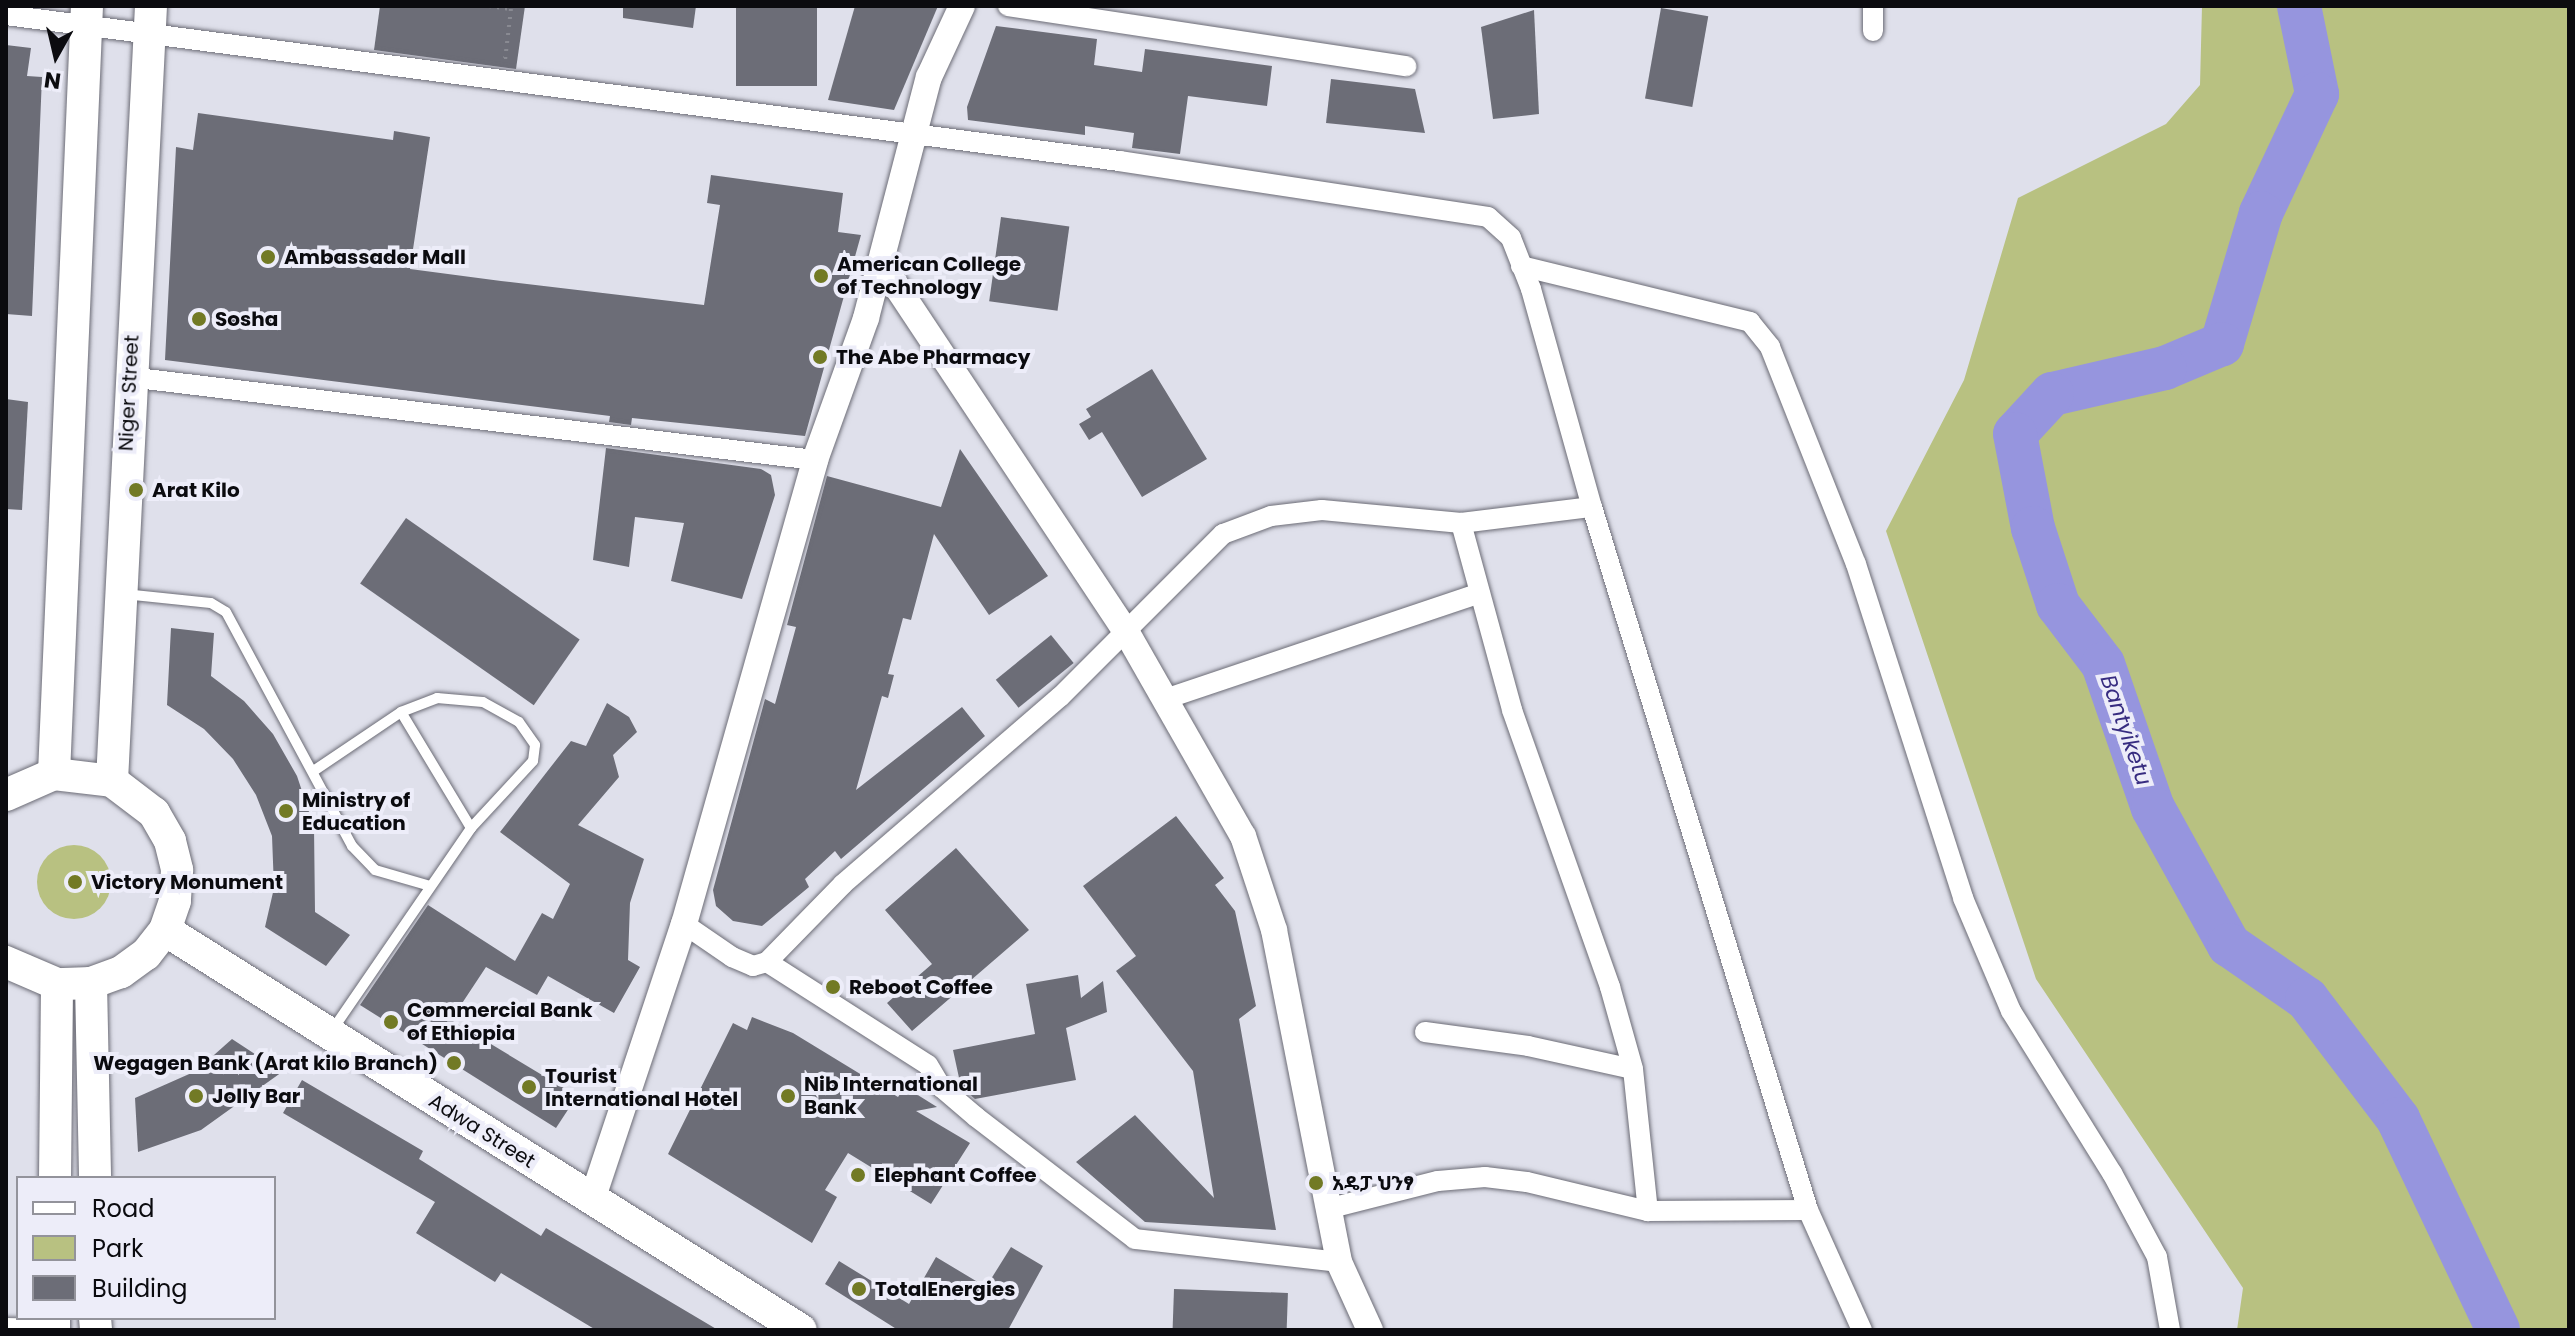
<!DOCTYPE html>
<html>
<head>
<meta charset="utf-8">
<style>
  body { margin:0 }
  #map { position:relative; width:2575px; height:1336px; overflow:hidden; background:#dfe0eb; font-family:Poppins,"Noto Sans Ethiopic",sans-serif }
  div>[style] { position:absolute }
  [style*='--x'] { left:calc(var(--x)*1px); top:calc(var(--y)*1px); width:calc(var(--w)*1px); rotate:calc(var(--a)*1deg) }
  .green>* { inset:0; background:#b8c181 }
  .round { border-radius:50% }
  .river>* { height:44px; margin:-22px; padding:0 22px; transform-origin:22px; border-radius:22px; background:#9695de }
  .building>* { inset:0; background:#6c6d77; transform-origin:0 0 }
  .path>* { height:4px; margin-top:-2px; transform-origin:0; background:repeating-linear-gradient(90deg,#898a92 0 2px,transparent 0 8px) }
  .roads { filter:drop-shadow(0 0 2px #6c6c76) drop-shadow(0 0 2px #6c6c76) }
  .service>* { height:10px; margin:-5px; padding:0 5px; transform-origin:5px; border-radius:5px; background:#fff }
  .minor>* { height:20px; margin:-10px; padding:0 10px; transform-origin:10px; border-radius:10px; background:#fff }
  .tertiary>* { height:26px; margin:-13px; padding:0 13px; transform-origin:13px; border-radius:13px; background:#fff }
  .primary>* { height:32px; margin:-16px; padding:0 16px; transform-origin:16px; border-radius:16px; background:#fff }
  .dots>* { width:22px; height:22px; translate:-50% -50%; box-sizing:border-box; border:4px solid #ededf9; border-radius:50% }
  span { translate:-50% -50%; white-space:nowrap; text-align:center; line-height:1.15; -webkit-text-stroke:8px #ededf9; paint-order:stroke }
  .poi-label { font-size:20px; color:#0b0b0f; font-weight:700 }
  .left { translate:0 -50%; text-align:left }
  .right { translate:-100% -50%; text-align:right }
  .street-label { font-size:20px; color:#0b0b0f }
  .water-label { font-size:22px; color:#372c80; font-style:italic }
  .frame { position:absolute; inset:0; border:8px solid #0b0b0f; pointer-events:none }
  .legend { position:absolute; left:16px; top:1176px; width:260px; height:144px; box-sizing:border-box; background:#ededf9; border:2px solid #93939b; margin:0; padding:10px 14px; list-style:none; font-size:24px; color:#0b0b0f }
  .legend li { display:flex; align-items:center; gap:16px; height:40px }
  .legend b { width:40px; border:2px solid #93939b }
  .north { position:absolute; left:16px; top:16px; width:80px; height:80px; -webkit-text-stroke:6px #ededf9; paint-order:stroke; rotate:188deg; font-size:22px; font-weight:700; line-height:32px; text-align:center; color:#0b0b0f }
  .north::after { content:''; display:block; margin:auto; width:28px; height:36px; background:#0b0b0f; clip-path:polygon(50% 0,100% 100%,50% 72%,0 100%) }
</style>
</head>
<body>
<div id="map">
  <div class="green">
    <div style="clip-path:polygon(2202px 6px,2569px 6px,2569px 1330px,2237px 1330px,2243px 1288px,2036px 979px,1886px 531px,1964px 380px,2018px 198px,2166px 124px,2200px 85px)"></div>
    <div class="round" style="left:37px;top:845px;width:74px;height:74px"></div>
  </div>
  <div class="river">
    <div style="--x:2299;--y:6;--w:90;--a:78.4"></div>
    <div style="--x:2317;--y:94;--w:132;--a:115.2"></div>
    <div style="--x:2261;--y:213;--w:137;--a:106.6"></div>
    <div style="--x:2222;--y:344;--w:62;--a:157.2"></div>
    <div style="--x:2165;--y:368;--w:116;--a:167"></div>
    <div style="--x:2052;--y:394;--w:54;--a:132.8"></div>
    <div style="--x:2015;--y:434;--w:96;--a:79.2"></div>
    <div style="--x:2033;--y:528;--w:81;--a:72"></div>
    <div style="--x:2058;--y:605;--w:74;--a:52.7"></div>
    <div style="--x:2103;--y:664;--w:152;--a:70.9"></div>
    <div style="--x:2153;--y:808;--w:157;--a:61"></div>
    <div style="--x:2229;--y:945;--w:95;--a:34.7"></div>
    <div style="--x:2307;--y:999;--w:151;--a:52.8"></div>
    <div style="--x:2398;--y:1119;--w:233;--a:64.6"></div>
  </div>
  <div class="building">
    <div style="clip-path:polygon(380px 6px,525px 6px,516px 69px,374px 50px)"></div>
    <div style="clip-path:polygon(623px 6px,696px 6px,693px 28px,623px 18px)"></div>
    <div style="left:736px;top:6px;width:81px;height:80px"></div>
    <div style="clip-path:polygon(855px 6px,938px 6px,894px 110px,828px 100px)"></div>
    <div style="left:1661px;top:8px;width:48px;height:92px;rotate:10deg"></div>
    <div style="clip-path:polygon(1534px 10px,1539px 114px,1493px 119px,1481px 27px)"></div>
    <div style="clip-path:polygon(996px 26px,1097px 39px,1094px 65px,1142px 72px,1145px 49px,1272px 66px,1267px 106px,1188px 96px,1180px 154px,1132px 148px,1134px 133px,1085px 126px,1085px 135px,968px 120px,967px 107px)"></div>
    <div style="clip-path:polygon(6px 45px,31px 48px,27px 76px,42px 77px,32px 316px,6px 314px)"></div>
    <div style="clip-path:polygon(1331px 79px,1415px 89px,1425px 133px,1326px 123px)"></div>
    <div style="clip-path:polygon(198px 113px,393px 140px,394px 131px,430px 137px,410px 269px,501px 281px,704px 305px,720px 205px,707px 203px,711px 175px,843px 193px,838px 232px,861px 235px,805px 436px,632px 418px,631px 425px,609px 422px,610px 416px,165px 360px,176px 147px,193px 150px)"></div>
    <div style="left:1001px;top:217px;width:69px;height:85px;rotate:8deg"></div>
    <div style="clip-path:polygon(1152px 369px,1207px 459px,1142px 497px,1102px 432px,1089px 440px,1079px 424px,1091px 417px,1086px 409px)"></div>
    <div style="clip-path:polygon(6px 399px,28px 402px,22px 510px,6px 509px)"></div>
    <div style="clip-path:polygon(606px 448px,761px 469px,771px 475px,775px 495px,742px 599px,671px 581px,684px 523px,635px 517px,629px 567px,593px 560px)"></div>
    <div style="clip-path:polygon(960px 449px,1048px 576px,989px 615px,934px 534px,911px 620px,903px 618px,888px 674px,894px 675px,888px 698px,882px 696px,856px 790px,962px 707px,985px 736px,841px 859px,835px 851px,805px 879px,809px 887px,762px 926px,733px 921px,716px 906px,713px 890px,765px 699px,775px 704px,796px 627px,787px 625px,827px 476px,941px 507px)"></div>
    <div style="left:406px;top:518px;width:212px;height:80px;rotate:35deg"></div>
    <div style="clip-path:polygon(171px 628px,214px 633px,211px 676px,244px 701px,273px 734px,297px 776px,314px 827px,315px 912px,350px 935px,326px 966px,265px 927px,274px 888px,272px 836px,256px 795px,233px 759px,204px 729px,167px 705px)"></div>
    <div style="left:1051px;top:635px;width:36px;height:71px;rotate:51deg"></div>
    <div style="clip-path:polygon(607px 703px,629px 717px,637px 732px,613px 755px,619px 777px,578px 825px,644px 859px,630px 903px,628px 960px,640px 967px,614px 1013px,548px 976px,537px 995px,486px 967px,451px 1020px,577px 1096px,556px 1128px,360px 1005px,428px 905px,515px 961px,542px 913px,553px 919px,570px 884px,500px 832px,571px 741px,586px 746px)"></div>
    <div style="clip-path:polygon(1176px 816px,1224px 878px,1215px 885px,1235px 911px,1256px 1006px,1239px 1019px,1276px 1230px,1145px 1222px,1076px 1162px,1135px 1115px,1214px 1198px,1193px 1071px,1116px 971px,1136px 956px,1083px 886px)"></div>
    <div style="clip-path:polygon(956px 848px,1029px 930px,912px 1031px,887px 1003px,932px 964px,885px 910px)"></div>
    <div style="clip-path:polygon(1078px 975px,1081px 998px,1103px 981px,1107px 1012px,1066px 1028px,1076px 1080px,975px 1099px,961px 1087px,953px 1050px,1035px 1034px,1026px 984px)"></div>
    <div style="clip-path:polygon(752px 1017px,793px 1033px,898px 1097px,905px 1087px,937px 1107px,916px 1111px,970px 1143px,931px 1204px,848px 1153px,825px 1190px,837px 1197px,812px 1243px,668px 1154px,733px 1023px,747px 1030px)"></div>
    <div style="clip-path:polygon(232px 1039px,282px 1072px,201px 1130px,138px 1152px,135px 1098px,196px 1071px)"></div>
    <div style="clip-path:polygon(302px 1080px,423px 1151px,419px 1159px,541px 1236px,546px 1228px,718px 1330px,596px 1330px,501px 1273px,495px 1282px,416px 1233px,435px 1202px,283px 1113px)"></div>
    <div style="clip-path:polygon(1011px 1247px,1043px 1266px,1008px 1330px,898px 1330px,825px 1284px,839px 1261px,909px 1304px,936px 1257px,986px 1287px)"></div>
    <div style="left:1174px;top:1289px;width:114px;height:41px;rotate:2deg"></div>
  </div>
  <div class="path">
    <div style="--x:489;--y:6;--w:22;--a:8"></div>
    <div style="--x:511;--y:9;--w:51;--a:96.7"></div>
  </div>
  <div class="roads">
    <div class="service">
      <div style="--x:124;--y:594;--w:87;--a:5.9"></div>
      <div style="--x:211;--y:603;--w:17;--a:31"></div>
      <div style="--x:226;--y:612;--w:266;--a:61.7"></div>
      <div style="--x:352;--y:846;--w:33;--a:46"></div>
      <div style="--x:375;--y:870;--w:57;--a:16.2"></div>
      <div style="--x:315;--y:770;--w:104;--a:-34"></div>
      <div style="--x:401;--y:712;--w:39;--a:-21"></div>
      <div style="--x:437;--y:698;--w:46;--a:5"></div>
      <div style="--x:483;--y:702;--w:41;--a:29.1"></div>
      <div style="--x:519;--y:722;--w:28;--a:55"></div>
      <div style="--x:535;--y:745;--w:16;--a:97"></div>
      <div style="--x:533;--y:761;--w:91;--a:132.8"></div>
      <div style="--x:333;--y:1029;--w:244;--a:-55.5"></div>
      <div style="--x:471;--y:828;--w:135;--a:-121.1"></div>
      <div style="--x:6;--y:1323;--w:46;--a:1.2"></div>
    </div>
    <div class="minor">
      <div style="--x:1008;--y:6;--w:403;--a:8.6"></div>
      <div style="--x:6;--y:15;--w:1123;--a:7.47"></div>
      <div style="--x:1119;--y:161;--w:373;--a:8.6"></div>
      <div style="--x:1488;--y:217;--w:31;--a:42"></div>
      <div style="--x:1511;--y:238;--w:55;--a:68.6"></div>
      <div style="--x:1531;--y:289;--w:226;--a:74.4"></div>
      <div style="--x:1592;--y:507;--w:735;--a:72.92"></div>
      <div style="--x:1808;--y:1210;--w:132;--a:65.8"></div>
      <div style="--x:1873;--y:31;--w:25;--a:-90"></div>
      <div style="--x:1521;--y:266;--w:236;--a:13.7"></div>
      <div style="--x:1750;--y:322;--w:32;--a:51"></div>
      <div style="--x:1770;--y:347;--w:233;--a:68.4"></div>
      <div style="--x:1856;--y:564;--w:351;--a:72.2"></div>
      <div style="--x:1963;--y:898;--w:123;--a:67"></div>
      <div style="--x:2011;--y:1011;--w:191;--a:58.1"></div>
      <div style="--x:2112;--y:1173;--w:95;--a:61.8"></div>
      <div style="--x:2157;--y:1257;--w:74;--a:79.9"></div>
      <div style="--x:129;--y:377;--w:691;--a:6.9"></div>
      <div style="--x:1461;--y:523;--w:194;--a:74.7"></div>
      <div style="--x:1512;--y:710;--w:294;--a:70.5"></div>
      <div style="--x:1610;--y:987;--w:85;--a:74.3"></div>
      <div style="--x:1633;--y:1069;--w:143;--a:84"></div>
      <div style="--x:1165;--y:699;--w:332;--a:-18.6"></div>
      <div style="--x:684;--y:924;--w:58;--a:34.5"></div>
      <div style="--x:732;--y:957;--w:23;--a:23"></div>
      <div style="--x:753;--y:966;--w:15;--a:-16"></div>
      <div style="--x:767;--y:962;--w:109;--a:-45.7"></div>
      <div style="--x:843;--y:884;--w:286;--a:-40.8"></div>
      <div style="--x:1060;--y:697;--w:231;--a:-45"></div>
      <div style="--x:1223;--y:534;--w:51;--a:-20.6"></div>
      <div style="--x:1271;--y:516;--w:51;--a:-6.7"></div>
      <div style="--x:1322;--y:510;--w:140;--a:5.3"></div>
      <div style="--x:1461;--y:523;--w:132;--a:-7"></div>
      <div style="--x:767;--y:962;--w:191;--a:32.6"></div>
      <div style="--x:928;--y:1065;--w:27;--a:59"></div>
      <div style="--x:942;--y:1088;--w:45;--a:40.5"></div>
      <div style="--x:976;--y:1117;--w:200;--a:37.5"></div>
      <div style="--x:1135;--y:1239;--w:205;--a:6.4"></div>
      <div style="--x:1425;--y:1032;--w:104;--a:7.7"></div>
      <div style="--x:1528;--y:1046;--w:107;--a:12.4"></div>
      <div style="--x:1327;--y:1209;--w:114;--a:-14.2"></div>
      <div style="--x:1438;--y:1181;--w:47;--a:-4.9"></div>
      <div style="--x:1485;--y:1177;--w:42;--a:6.8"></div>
      <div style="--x:1527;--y:1182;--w:124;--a:13.5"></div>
      <div style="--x:1648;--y:1211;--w:160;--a:-0.4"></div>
    </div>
    <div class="tertiary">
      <div style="--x:881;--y:263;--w:444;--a:56.4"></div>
      <div style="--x:1127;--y:633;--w:234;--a:60.3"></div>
      <div style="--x:1243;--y:836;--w:99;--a:71.7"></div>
      <div style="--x:1274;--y:930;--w:338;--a:78.9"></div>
      <div style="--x:1339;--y:1262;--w:75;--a:65.5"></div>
      <div style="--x:592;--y:1200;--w:291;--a:-71.6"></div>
      <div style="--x:684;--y:924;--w:482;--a:-74.2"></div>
      <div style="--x:815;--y:460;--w:151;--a:-70.2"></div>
      <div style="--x:866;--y:318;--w:249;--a:-75.4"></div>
      <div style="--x:929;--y:77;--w:78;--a:-65.1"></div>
    </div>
    <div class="primary">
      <div style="--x:54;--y:774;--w:769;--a:-87.54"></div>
      <div style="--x:112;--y:781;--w:776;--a:-87.12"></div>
      <div style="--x:6;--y:795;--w:52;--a:-23.6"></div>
      <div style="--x:54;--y:774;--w:58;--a:6.9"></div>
      <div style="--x:112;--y:781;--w:53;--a:37.3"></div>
      <div style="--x:154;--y:813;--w:32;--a:60"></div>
      <div style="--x:170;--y:841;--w:30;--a:76"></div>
      <div style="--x:177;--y:870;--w:31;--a:94"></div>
      <div style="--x:175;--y:901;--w:31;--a:109"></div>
      <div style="--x:165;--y:930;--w:31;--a:128"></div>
      <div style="--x:146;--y:954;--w:31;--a:144"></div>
      <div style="--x:121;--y:972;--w:32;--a:160"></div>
      <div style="--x:91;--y:983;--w:34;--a:178"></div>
      <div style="--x:57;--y:984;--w:56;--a:-156.7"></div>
      <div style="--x:165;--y:930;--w:751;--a:32.17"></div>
      <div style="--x:91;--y:983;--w:195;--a:88.8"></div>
      <div style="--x:55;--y:1178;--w:194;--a:-89.4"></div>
      <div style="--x:95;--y:1318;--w:12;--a:85"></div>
      <div style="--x:54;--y:1330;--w:12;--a:-90"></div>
    </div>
  </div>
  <div class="dots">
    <div style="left:268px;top:257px;background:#727a25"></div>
    <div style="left:821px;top:276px;background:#727a25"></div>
    <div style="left:199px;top:319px;background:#727a25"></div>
    <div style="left:820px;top:357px;background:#727a25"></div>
    <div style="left:136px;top:490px;background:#727a25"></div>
    <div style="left:286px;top:811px;background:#727a25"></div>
    <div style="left:75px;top:882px;background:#727a25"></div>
    <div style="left:833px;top:987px;background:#727a25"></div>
    <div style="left:391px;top:1022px;background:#727a25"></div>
    <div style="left:454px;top:1063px;background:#727a25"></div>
    <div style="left:529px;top:1087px;background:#727a25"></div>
    <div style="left:196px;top:1096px;background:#727a25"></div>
    <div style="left:788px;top:1096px;background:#727a25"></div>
    <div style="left:858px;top:1175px;background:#727a25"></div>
    <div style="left:1316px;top:1183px;background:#727a25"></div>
    <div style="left:859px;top:1289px;background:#727a25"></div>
  </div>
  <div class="poi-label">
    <span class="left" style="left:284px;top:257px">Ambassador Mall</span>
    <span class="left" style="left:837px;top:276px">American College<br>of Technology</span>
    <span class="left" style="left:215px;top:319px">Sosha</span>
    <span class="left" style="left:836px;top:357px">The Abe Pharmacy</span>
    <span class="left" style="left:152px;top:490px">Arat Kilo</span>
    <span class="left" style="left:302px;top:812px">Ministry of<br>Education</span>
    <span class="left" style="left:91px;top:882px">Victory Monument</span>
    <span class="left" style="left:849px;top:987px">Reboot Coffee</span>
    <span class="left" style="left:407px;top:1022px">Commercial Bank<br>of Ethiopia</span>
    <span class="right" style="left:438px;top:1063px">Wegagen Bank (Arat kilo Branch)</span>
    <span class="left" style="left:545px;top:1088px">Tourist<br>International Hotel</span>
    <span class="left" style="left:804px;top:1096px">Nib International<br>Bank</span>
    <span class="left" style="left:212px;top:1096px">Jolly Bar</span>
    <span class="left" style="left:874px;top:1175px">Elephant Coffee</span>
    <span class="left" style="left:1332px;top:1183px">አዴፓ ህንፃ</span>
    <span class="left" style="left:875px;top:1289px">TotalEnergies</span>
  </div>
  <div class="street-label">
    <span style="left:129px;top:393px;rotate:-87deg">Niger Street</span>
    <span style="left:482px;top:1131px;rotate:32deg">Adwa Street</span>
  </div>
  <div class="water-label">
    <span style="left:2126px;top:730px;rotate:71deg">Bantyiketu</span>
  </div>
  <div class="frame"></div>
  <ul class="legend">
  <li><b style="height:10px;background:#fff"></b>Road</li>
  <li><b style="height:22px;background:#b8c181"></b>Park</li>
  <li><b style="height:22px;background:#6c6d77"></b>Building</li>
  </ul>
  <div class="north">N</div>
</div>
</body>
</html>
